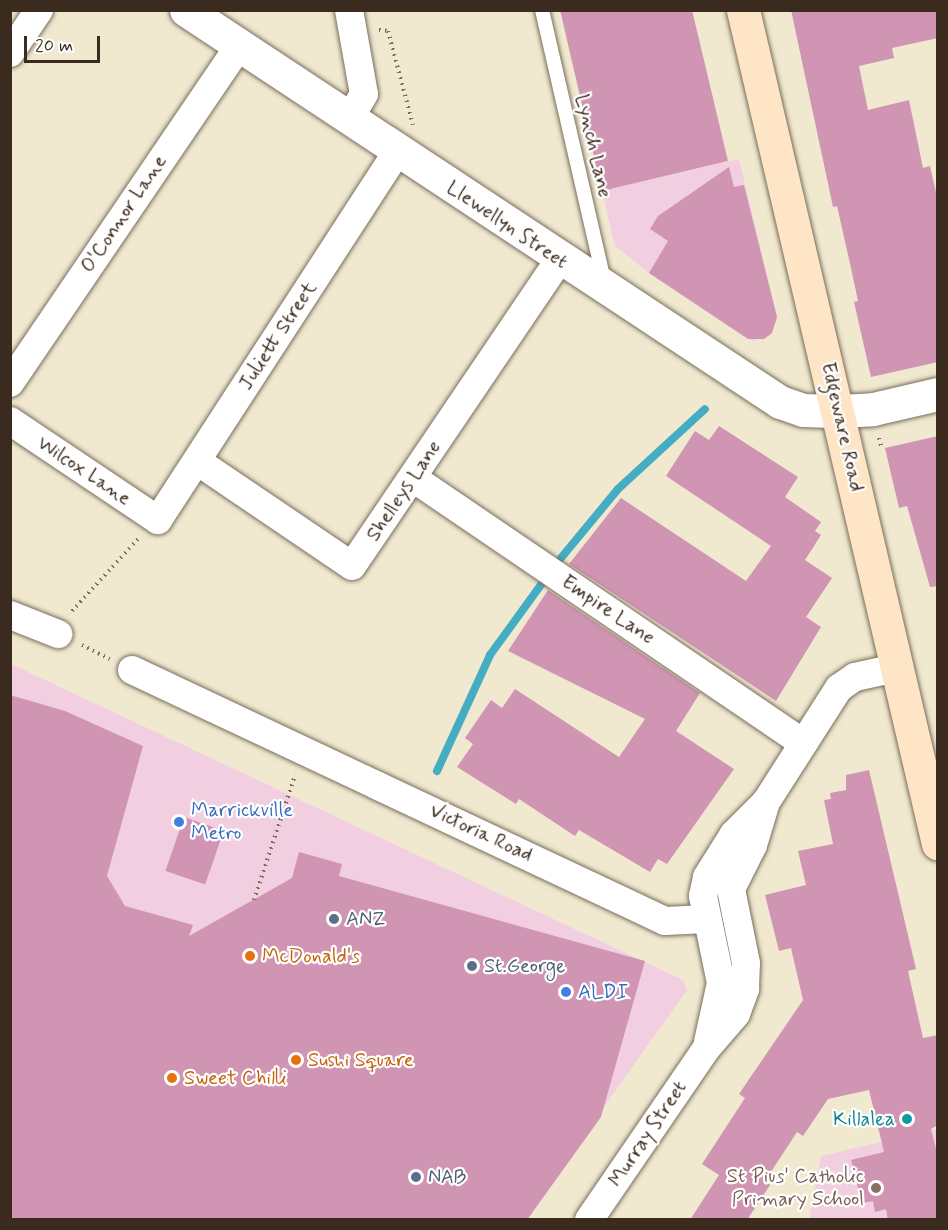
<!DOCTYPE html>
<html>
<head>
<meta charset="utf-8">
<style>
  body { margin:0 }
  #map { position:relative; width:948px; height:1230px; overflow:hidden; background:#f0e9d0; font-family:Mynerve,sans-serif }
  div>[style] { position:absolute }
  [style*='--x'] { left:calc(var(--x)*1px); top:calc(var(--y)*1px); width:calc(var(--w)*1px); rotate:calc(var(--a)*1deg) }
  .built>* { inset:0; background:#f2cfe0 }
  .stream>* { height:8px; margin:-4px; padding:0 4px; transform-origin:4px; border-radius:4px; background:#44adc3 }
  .building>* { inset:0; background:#d095b3; transform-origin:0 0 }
  .path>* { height:4px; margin-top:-2px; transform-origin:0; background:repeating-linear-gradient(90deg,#7a6d5c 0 1.5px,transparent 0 6px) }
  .roads { filter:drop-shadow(0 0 2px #7a6d5c) drop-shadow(0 0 2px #7a6d5c) }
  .service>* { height:14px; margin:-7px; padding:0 7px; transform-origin:7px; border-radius:7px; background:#fff }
  .minor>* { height:28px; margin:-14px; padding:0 14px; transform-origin:14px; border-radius:14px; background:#fff }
  .tertiary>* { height:33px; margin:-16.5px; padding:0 16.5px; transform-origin:16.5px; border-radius:16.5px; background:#fff }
  .secondary>* { height:33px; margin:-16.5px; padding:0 16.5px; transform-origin:16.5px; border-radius:16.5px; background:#fde5c5 }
  .dots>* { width:16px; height:16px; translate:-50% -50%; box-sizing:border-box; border:3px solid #fff; border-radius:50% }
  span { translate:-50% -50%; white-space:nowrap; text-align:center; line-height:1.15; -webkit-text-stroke:4.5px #fff; paint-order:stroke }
  .street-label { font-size:20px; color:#3b2a1e }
  .shop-label { font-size:20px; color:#366cbe }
  .left { translate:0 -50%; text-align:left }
  .service-label { font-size:20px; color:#4e5e75 }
  .food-label { font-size:20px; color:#c56008 }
  .culture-label { font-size:20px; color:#0d838f }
  .right { translate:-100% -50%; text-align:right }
  .education-label { font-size:20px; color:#785e54 }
  .frame { position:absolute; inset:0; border:12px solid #3b2a1e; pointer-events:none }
  .scale { position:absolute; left:24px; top:36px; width:76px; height:27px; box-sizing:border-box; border:3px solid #3b2a1e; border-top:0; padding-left:8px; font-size:18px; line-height:21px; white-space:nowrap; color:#3b2a1e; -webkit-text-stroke:4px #fff; paint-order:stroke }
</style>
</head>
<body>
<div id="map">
  <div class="built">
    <div style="clip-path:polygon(739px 159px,777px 317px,772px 333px,753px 341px,649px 273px,615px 246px,602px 191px)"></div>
    <div style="clip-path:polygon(11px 664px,683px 980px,687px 990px,524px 1219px,11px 1220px)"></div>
    <div style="clip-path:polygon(937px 1129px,937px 1219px,809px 1220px,821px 1156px)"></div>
  </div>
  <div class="stream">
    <div style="--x:561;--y:558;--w:89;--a:-50.4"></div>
    <div style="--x:618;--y:489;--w:118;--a:-42.6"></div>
    <div style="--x:437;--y:771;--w:128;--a:-65.4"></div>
    <div style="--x:490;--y:655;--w:90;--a:-54"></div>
  </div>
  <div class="building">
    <div style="clip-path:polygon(560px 10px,692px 10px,728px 161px,602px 191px)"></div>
    <div style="clip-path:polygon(791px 10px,938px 10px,938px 38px,892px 48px,894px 58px,859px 66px,868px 110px,909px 100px,923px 168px,930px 166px,938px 201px,938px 362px,871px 377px,854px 302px,858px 301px,851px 268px,837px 206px,833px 207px)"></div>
    <div style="clip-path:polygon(729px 167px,734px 187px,744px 185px,777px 317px,772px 333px,764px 339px,748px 339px,649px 273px,668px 241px,650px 229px,658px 216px)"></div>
    <div style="clip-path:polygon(719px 426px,798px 477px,785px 497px,821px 522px,815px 531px,821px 535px,805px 560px,832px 578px,806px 617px,821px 627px,776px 701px,569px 564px,621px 498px,746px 581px,771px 546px,666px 476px,695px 431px,709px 440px)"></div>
    <div style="clip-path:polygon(938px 436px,938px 586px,930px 587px,907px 506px,899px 508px,885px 448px)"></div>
    <div style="clip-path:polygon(548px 590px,700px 693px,676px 731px,734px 769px,667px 864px,658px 859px,650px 872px,579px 830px,575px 836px,519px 799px,516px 804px,457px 767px,473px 744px,465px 738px,491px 700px,502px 708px,515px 689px,619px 757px,645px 719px,508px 651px)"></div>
    <div style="clip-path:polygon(10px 695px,65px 711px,143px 746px,107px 876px,125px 906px,193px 925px,189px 936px,292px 878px,299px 852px,342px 864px,339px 876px,645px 961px,601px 1117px,527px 1220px,10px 1220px)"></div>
    <div style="clip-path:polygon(869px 770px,916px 969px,908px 971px,923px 1038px,938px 1035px,938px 1125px,931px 1129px,938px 1157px,938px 1220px,888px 1220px,886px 1209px,875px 1212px,873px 1201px,862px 1203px,851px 1160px,884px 1152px,869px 1090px,828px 1099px,803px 1136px,797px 1132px,765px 1181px,770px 1185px,747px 1220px,690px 1220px,719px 1175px,702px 1164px,745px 1098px,739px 1094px,803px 1000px,791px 948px,779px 951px,765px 895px,806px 885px,798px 851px,833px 844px,824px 800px,831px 799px,830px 793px,846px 790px,846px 775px)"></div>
    <div style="left:184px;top:817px;width:42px;height:57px;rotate:19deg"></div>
  </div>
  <div class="path">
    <div style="--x:379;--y:30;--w:9;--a:6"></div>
    <div style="--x:388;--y:31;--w:97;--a:75.1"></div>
    <div style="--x:879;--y:438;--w:11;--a:75"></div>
    <div style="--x:72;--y:611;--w:98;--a:-47.5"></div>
    <div style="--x:82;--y:645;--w:31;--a:27"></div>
    <div style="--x:254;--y:900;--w:132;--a:-71.8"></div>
  </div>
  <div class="roads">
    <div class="service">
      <div style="--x:542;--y:10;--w:277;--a:77.1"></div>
    </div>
    <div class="minor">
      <div style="--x:349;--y:10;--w:85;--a:79.9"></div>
      <div style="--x:364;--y:94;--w:29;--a:121"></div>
      <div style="--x:10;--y:53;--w:52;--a:-56"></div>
      <div style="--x:10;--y:383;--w:407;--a:-55.8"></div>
      <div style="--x:10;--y:421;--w:178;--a:33.8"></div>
      <div style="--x:158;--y:520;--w:440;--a:-57"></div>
      <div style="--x:197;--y:461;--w:187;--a:34.1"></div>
      <div style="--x:352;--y:566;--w:369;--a:-55.9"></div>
      <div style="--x:413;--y:478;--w:472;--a:34.2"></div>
      <div style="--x:10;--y:615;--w:52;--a:21.6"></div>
      <div style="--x:132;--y:670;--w:589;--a:25.22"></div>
      <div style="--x:665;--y:921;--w:42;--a:-2.7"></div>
      <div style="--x:708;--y:1042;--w:60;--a:-77.6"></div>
      <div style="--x:721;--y:983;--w:89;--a:-101.7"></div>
      <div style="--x:703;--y:896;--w:19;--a:-78"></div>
      <div style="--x:707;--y:877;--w:51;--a:-57.9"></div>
      <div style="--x:734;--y:834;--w:45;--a:-45"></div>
      <div style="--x:766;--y:802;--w:135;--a:-57.4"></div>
      <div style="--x:839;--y:688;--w:19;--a:-35"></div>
      <div style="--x:855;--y:677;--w:42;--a:-12.4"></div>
      <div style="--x:589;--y:1220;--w:207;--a:-55.6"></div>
      <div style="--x:706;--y:1049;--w:46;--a:-49.4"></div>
      <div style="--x:736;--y:1014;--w:27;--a:-70"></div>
      <div style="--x:745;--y:989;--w:26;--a:-88"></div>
      <div style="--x:746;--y:963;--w:76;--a:-101.5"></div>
      <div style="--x:731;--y:889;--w:49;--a:-63.4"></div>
      <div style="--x:753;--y:845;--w:45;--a:-73.2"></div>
    </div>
    <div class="tertiary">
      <div style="--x:186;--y:10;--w:712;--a:33.42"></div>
      <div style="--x:780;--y:402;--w:24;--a:19"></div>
      <div style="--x:803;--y:410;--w:36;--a:2"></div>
      <div style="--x:839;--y:411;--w:34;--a:-3"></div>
      <div style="--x:873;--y:409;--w:67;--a:-13"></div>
    </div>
    <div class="secondary">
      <div style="--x:743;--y:10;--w:856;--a:76.84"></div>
    </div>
  </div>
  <div class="dots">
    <div style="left:179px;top:822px;background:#3f7fe0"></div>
    <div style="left:334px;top:919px;background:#5c6f8a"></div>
    <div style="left:250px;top:956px;background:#e8710a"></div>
    <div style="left:472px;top:966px;background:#5c6f8a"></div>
    <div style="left:566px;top:992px;background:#3f7fe0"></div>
    <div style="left:296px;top:1060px;background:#e8710a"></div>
    <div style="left:172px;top:1078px;background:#e8710a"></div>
    <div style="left:907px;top:1119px;background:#0f9aa8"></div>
    <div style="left:416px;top:1177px;background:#5c6f8a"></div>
    <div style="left:876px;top:1188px;background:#8d6e63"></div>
  </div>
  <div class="street-label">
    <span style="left:593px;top:146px;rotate:77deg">Lynch Lane</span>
    <span style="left:124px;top:214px;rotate:-56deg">O'Connor Lane</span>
    <span style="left:507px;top:225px;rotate:34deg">Llewellyn Street</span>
    <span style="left:278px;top:336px;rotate:-57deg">Juliett Street</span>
    <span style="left:842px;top:427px;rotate:77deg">Edgeware Road</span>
    <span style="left:84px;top:471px;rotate:34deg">Wilcox Lane</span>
    <span style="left:404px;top:491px;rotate:-56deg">Shelleys Lane</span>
    <span style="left:608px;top:610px;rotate:34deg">Empire Lane</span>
    <span style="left:481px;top:833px;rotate:25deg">Victoria Road</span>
    <span style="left:648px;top:1134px;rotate:-56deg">Murray Street</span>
  </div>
  <div class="shop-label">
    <span class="left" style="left:191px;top:822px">Marrickville<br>Metro</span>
    <span class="left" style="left:578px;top:992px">ALDI</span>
  </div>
  <div class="service-label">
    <span class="left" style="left:346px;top:919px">ANZ</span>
    <span class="left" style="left:484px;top:966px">St.George</span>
    <span class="left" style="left:428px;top:1177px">NAB</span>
  </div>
  <div class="food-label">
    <span class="left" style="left:262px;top:956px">McDonald's</span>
    <span class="left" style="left:308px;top:1060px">Sushi Square</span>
    <span class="left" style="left:184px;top:1078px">Sweet Chilli</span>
  </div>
  <div class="culture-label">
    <span class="right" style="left:895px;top:1119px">Killalea</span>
  </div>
  <div class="education-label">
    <span class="right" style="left:864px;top:1188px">St Pius' Catholic<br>Primary School</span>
  </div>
  <div class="frame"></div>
  <div class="scale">20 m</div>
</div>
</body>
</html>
